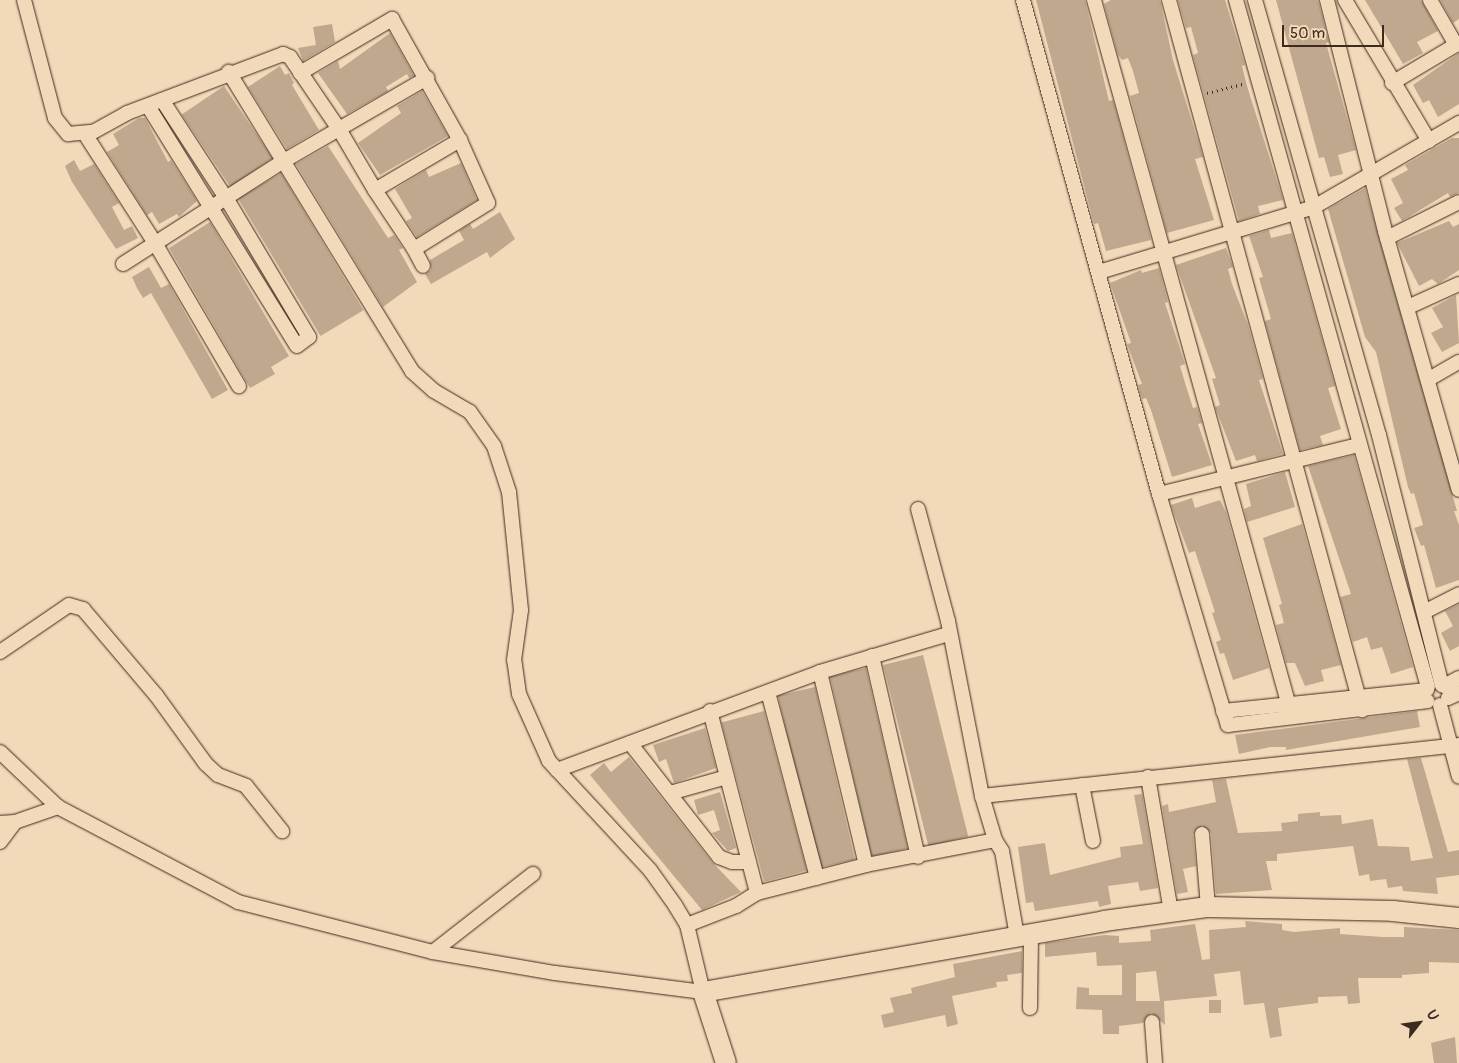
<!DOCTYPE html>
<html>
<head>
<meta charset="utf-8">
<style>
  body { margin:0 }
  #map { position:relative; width:1459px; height:1063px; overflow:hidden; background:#f2d9b9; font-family:Pangolin,sans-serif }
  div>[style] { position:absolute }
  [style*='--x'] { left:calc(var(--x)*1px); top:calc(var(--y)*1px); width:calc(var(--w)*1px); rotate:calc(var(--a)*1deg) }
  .building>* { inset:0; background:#bfa88e; transform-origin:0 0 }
  .path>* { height:2.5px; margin-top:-1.25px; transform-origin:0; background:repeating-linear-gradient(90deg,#3b2a1e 0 1px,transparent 0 5px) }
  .roads { filter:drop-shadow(0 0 1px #3b2a1e) drop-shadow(0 0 1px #3b2a1e) }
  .street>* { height:14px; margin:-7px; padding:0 7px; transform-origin:7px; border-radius:7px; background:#f2d9b9 }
  .secondary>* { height:20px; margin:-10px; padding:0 10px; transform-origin:10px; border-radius:10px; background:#f2d9b9 }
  span { translate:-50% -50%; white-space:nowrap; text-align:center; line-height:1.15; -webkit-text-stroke:4.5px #f2d9b9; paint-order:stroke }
  .north { position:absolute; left:1394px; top:998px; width:50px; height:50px; -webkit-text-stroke:4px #f2d9b9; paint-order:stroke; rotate:60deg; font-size:14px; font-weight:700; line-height:20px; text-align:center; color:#3b2a1e }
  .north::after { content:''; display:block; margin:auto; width:18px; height:22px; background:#3b2a1e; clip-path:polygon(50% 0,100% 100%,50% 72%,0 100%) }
  .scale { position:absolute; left:1282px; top:25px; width:102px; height:22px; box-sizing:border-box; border:2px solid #3b2a1e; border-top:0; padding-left:6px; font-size:15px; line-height:18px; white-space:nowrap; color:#3b2a1e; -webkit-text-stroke:4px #f2d9b9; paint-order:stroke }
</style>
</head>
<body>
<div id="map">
  <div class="building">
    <div style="clip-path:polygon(1036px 0,1085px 0,1109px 101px,1113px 100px,1151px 240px,1106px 251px,1098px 223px,1094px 224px)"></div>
    <div style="clip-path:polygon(1111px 0,1160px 0,1173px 60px,1203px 157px,1195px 159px,1214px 220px,1167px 233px,1130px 96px,1139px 93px,1133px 71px,1128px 58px,1122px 60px,1118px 55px,1104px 4px)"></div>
    <div style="clip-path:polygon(1178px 0,1225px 0,1245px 65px,1242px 66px,1247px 86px,1283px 200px,1258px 206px,1260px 214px,1239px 221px,1193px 55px,1198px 53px,1191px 27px,1186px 28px)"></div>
    <div style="clip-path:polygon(1276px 0,1318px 0,1329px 42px,1326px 43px,1356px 150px,1338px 155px,1343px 174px,1330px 177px,1324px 157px,1319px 158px)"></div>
    <div style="clip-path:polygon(1365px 0,1421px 0,1438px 31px,1417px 42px,1423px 53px,1403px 64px)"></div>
    <div style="clip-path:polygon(1440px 0,1459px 0,1459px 19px,1453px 23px)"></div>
    <div style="clip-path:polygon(332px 24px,335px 42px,303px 61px,298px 48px,316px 45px,313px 27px)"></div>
    <div style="clip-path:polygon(390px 33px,414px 76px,409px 78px,407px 74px,386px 87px,388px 91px,347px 114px,318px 73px,338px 61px,340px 69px)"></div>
    <div style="clip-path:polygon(1459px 53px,1459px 104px,1438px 117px,1429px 100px,1423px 103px,1413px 85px)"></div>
    <div style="clip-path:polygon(280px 66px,285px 75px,289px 73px,294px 83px,292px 85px,319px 130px,287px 149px,248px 87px)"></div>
    <div style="left:224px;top:86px;width:87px;height:51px;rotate:56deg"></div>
    <div style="clip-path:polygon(422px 91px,448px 136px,380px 175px,358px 143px,401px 113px,397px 106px)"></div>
    <div style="clip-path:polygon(139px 118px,145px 118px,168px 162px,171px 160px,197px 201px,179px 217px,177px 214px,159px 224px,152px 212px,147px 215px,107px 152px,119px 145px,113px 134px)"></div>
    <div style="clip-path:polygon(1452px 138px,1459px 138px,1459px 193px,1450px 197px,1448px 193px,1402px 221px,1394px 208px,1403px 203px,1391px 179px,1408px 170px,1405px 165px)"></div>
    <div style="clip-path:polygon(328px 146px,388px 238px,394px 235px,403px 248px,399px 250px,417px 282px,383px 307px,296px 164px)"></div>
    <div style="clip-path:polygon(74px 160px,80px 171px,94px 164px,119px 203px,112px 207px,124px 230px,132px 226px,138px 238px,116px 249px,72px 182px,65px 166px)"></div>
    <div style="clip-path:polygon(461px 163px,477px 200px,417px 237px,406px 221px,412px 218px,395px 189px,426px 170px,429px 177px)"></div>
    <div style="left:281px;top:173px;width:160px;height:50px;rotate:59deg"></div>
    <div style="clip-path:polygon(1365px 188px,1457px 511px,1454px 511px,1459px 525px,1459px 580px,1436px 588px,1424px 545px,1421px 546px,1414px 528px,1423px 525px,1414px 493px,1411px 494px,1408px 487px,1376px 352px,1365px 337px,1328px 209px)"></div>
    <div style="clip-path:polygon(500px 212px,515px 239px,490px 258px,487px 252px,431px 284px,425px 274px,431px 270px,430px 260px,464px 240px,459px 231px,470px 224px,473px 229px)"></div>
    <div style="clip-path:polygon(1449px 221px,1453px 227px,1459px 224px,1459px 270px,1438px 284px,1432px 279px,1419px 286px,1397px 243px)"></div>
    <div style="clip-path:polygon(210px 222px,289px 356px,271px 367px,275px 374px,250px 388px,169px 248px)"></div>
    <div style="clip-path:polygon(1269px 230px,1271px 238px,1292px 233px,1335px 386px,1328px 388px,1341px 429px,1320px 436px,1323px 445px,1300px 450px,1265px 321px,1271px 319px,1259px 278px,1263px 277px,1249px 236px)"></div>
    <div style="clip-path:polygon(1226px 248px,1233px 267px,1228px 269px,1232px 284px,1248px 325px,1263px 379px,1259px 380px,1283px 454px,1257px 461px,1255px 455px,1236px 461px,1215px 407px,1220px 405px,1212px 379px,1216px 378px,1176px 265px)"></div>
    <div style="clip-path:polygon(149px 267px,161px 288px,169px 284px,228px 390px,212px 399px,151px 293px,143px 298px,137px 288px,132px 277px)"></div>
    <div style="clip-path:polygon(1159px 268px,1168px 302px,1165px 303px,1185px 364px,1180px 366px,1186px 386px,1193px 408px,1197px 407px,1202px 423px,1198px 424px,1212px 465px,1172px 477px,1151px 410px,1146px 398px,1142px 399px,1138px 385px,1142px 384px,1127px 344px,1131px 343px,1110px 283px,1141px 270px,1142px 273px)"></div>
    <div style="clip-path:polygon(1456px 295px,1459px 343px,1442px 352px,1431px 333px,1443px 327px,1432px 308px)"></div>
    <div style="clip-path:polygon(1354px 455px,1413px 667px,1391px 674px,1382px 647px,1371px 650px,1367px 637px,1353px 642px,1340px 597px,1351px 594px,1308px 466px)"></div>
    <div style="clip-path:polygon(1285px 472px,1295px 507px,1247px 522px,1244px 509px,1251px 506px,1246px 484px)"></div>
    <div style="clip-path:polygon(1192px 498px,1195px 508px,1220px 500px,1226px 512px,1269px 668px,1233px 680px,1224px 653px,1220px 654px,1216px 642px,1221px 640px,1212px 613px,1215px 612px,1195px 551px,1189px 553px,1171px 505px)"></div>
    <div style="clip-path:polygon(1302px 524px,1341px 665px,1321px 670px,1324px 681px,1305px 686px,1295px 663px,1286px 663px,1276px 625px,1284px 623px,1279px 605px,1282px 604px,1263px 538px)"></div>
    <div style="clip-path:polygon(1459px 604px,1459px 646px,1450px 651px,1441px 633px,1453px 626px,1445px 611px)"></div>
    <div style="left:923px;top:655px;width:187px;height:41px;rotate:76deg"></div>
    <div style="left:866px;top:668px;width:185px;height:37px;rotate:77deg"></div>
    <div style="left:815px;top:687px;width:177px;height:38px;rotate:77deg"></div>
    <div style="left:764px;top:711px;width:165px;height:44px;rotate:75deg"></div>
    <div style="clip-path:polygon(1417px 711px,1420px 727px,1286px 750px,1286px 747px,1270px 747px,1239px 754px,1235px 735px)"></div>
    <div style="clip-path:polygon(705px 728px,716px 768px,674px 783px,666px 759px,659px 762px,653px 745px)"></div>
    <div style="clip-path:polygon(629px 757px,712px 862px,741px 892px,702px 910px,590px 775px,604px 763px,611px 772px)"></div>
    <div style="clip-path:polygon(1421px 758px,1448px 852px,1459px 850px,1459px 875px,1436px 878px,1438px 894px,1403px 891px,1402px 886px,1388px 888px,1386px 879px,1370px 881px,1369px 874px,1359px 876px,1353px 846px,1277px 854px,1277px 861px,1266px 861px,1272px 890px,1216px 894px,1211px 833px,1202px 825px,1193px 834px,1196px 866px,1183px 869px,1188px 892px,1177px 894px,1162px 806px,1168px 804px,1169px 812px,1216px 802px,1212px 780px,1226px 779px,1238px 833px,1282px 831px,1281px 823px,1298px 821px,1298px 814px,1320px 812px,1320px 816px,1341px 815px,1342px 824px,1373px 819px,1378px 846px,1409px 847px,1411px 861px,1433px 858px,1407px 759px)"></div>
    <div style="clip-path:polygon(720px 792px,736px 848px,728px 851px,712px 833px,720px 830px,714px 810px,698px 815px,694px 800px)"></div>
    <div style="clip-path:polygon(1142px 794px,1158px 888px,1140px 891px,1138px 882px,1108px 886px,1111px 904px,1099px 907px,1098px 901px,1035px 911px,1033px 902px,1026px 903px,1018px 847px,1045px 843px,1050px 875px,1121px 857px,1120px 847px,1143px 844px,1134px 795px)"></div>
    <div style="clip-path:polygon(evenodd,1245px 921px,1282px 924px,1282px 930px,1294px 932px,1340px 928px,1340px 934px,1383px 937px,1404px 937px,1404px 927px,1459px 930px,1459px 963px,1429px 962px,1429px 973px,1402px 975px,1402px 978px,1358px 978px,1360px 1003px,1348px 1004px,1347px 996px,1318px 997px,1318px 1003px,1278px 1008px,1282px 1036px,1270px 1038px,1264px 1003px,1244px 1005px,1240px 971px,1214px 974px,1217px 996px,1164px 1001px,1165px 1025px,1151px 1013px,1143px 1023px,1119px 1026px,1119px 1034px,1103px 1034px,1102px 1010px,1076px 1009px,1077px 987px,1089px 988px,1089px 995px,1122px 995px,1122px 965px,1097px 966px,1096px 952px,1045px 957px,1045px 943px,1105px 935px,1119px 936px,1119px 943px,1151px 941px,1150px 930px,1195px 924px,1202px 960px,1210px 959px,1209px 930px,1246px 927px,1245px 921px,1156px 971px,1160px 1001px,1136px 1001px,1136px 973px,1156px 971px)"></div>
    <div style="clip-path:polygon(1022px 951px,1022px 973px,1007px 975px,1008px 981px,996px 982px,997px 987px,952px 996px,958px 1024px,947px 1027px,945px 1015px,884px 1028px,881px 1015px,894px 1012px,890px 998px,912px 993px,911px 988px,955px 977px,953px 964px)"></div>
    <div style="left:1209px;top:1000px;width:12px;height:13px"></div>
    <div style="clip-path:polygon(1455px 1037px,1457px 1063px,1434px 1063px,1431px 1043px)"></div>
  </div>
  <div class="path">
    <div style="--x:1207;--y:93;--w:40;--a:-14.4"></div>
  </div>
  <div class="roads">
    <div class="street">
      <div style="--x:24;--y:0;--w:122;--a:75.3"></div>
      <div style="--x:55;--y:118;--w:21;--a:51"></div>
      <div style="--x:68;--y:134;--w:25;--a:-5"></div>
      <div style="--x:93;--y:132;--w:39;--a:-29"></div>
      <div style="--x:127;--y:113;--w:167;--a:-20.7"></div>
      <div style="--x:283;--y:54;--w:8;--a:23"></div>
      <div style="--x:290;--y:57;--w:87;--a:55.8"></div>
      <div style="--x:339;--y:129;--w:71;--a:59.5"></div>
      <div style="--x:375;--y:190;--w:99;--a:-30.5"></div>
      <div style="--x:1023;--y:0;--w:512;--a:74.61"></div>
      <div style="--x:1159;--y:494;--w:241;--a:73.4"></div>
      <div style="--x:1228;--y:725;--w:201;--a:-6.8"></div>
      <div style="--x:1094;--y:0;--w:744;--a:74.56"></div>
      <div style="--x:1169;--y:0;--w:736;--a:74.79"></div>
      <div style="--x:1236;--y:0;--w:713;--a:74.39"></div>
      <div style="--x:1255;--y:0;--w:452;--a:74.1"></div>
      <div style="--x:1379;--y:435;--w:258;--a:75.9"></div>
      <div style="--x:1327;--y:0;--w:238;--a:75.9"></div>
      <div style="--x:1385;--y:231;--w:269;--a:74.1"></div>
      <div style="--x:1345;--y:0;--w:164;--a:59.2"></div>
      <div style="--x:1430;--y:0;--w:52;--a:60"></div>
      <div style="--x:300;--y:73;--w:107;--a:-30.4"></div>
      <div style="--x:392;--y:19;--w:139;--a:60.7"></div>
      <div style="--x:460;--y:140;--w:69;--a:66"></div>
      <div style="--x:488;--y:203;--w:87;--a:148.1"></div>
      <div style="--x:414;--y:249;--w:71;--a:-123.5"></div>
      <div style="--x:1392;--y:83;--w:78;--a:-30.8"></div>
      <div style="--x:148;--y:106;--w:282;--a:58.2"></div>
      <div style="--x:297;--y:346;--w:15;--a:-37"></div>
      <div style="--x:309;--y:337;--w:162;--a:-120.8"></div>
      <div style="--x:226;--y:198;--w:117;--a:-123.1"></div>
      <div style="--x:85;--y:134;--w:130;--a:57.3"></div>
      <div style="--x:155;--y:243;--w:166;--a:59.6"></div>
      <div style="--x:1387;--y:238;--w:80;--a:-26.6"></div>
      <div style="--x:414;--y:249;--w:19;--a:62"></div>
      <div style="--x:123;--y:264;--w:189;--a:-32.7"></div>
      <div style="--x:282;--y:162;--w:168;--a:-30.1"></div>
      <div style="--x:1099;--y:272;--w:225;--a:-16.8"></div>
      <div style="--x:1314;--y:207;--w:168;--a:-30.1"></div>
      <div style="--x:1408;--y:307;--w:56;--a:-24.3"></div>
      <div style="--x:1429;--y:379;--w:34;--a:-30"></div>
      <div style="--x:1159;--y:494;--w:205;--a:-13.8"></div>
      <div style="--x:918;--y:509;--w:116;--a:75"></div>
      <div style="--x:948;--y:621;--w:178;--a:79"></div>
      <div style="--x:982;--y:796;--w:46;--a:73.5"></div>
      <div style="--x:995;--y:840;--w:13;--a:58"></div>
      <div style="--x:1002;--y:851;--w:86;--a:80"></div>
      <div style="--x:1426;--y:611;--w:37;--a:-27"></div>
      <div style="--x:0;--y:652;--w:83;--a:-34.3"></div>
      <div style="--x:69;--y:605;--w:15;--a:16"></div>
      <div style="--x:83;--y:609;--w:113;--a:49.7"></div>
      <div style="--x:156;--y:695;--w:85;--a:54.1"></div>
      <div style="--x:206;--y:764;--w:16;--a:43"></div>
      <div style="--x:218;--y:775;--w:30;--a:21"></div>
      <div style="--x:246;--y:786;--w:58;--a:51.3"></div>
      <div style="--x:872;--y:656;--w:206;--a:77.1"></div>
      <div style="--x:820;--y:672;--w:198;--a:76.6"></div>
      <div style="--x:1444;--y:686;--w:17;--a:-28"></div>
      <div style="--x:768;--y:692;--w:192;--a:75.2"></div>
      <div style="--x:1448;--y:698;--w:12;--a:-24"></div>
      <div style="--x:1440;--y:705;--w:74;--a:75.2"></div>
      <div style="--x:710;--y:711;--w:188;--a:75.5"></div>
      <div style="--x:1223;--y:711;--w:205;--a:-5.9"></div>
      <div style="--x:630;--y:743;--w:145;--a:52"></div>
      <div style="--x:719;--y:857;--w:14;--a:21"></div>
      <div style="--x:732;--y:862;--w:17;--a:0"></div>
      <div style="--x:0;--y:752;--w:80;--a:43.5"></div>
      <div style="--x:58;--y:807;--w:204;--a:27.8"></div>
      <div style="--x:238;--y:902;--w:201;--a:14.4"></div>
      <div style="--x:433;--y:952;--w:124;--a:9.8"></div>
      <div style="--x:555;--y:973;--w:149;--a:7.3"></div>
      <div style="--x:703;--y:992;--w:69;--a:-103.4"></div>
      <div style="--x:687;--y:925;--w:23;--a:-121"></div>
      <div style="--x:675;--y:905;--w:43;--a:-125.5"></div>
      <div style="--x:650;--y:870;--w:149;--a:-132.8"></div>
      <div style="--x:549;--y:761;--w:73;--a:-114.1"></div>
      <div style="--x:519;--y:694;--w:34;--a:-98"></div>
      <div style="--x:514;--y:660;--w:50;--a:-82"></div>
      <div style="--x:521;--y:610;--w:119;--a:-95.8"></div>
      <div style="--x:509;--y:492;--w:48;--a:-108.1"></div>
      <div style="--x:494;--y:446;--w:42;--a:-125.2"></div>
      <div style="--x:470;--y:412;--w:42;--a:-149.7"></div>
      <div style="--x:434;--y:391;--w:30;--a:-138"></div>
      <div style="--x:412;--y:371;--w:351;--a:-121.5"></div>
      <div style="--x:557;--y:770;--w:281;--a:-20.4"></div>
      <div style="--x:820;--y:672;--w:134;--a:-16.5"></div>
      <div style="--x:1148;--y:777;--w:136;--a:80.3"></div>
      <div style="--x:1082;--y:785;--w:57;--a:78.9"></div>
      <div style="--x:670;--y:793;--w:59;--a:-15.7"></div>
      <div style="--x:982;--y:796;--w:480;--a:-6.1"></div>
      <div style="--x:0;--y:823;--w:15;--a:-4"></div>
      <div style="--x:15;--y:822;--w:46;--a:-19.2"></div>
      <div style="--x:1202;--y:834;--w:73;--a:85.3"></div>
      <div style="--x:0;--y:842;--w:25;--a:-53"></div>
      <div style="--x:687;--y:925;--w:53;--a:-21.2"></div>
      <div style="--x:736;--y:906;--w:25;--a:-32"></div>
      <div style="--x:757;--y:893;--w:113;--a:-14.4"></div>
      <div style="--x:866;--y:865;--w:131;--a:-11"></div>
      <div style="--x:433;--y:952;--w:127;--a:-38"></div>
      <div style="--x:1030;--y:1008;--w:74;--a:-89.2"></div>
      <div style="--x:1152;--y:1022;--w:41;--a:85.8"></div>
    </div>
    <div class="secondary">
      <div style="--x:726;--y:1063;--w:75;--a:-107.9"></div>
      <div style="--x:703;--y:992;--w:407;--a:-10"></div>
      <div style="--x:1104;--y:921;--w:105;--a:-7.7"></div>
      <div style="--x:1208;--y:907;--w:185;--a:1.2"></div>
      <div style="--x:1393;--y:911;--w:66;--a:6.1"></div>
    </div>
  </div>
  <div class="north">U</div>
  <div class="scale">50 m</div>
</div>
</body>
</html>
